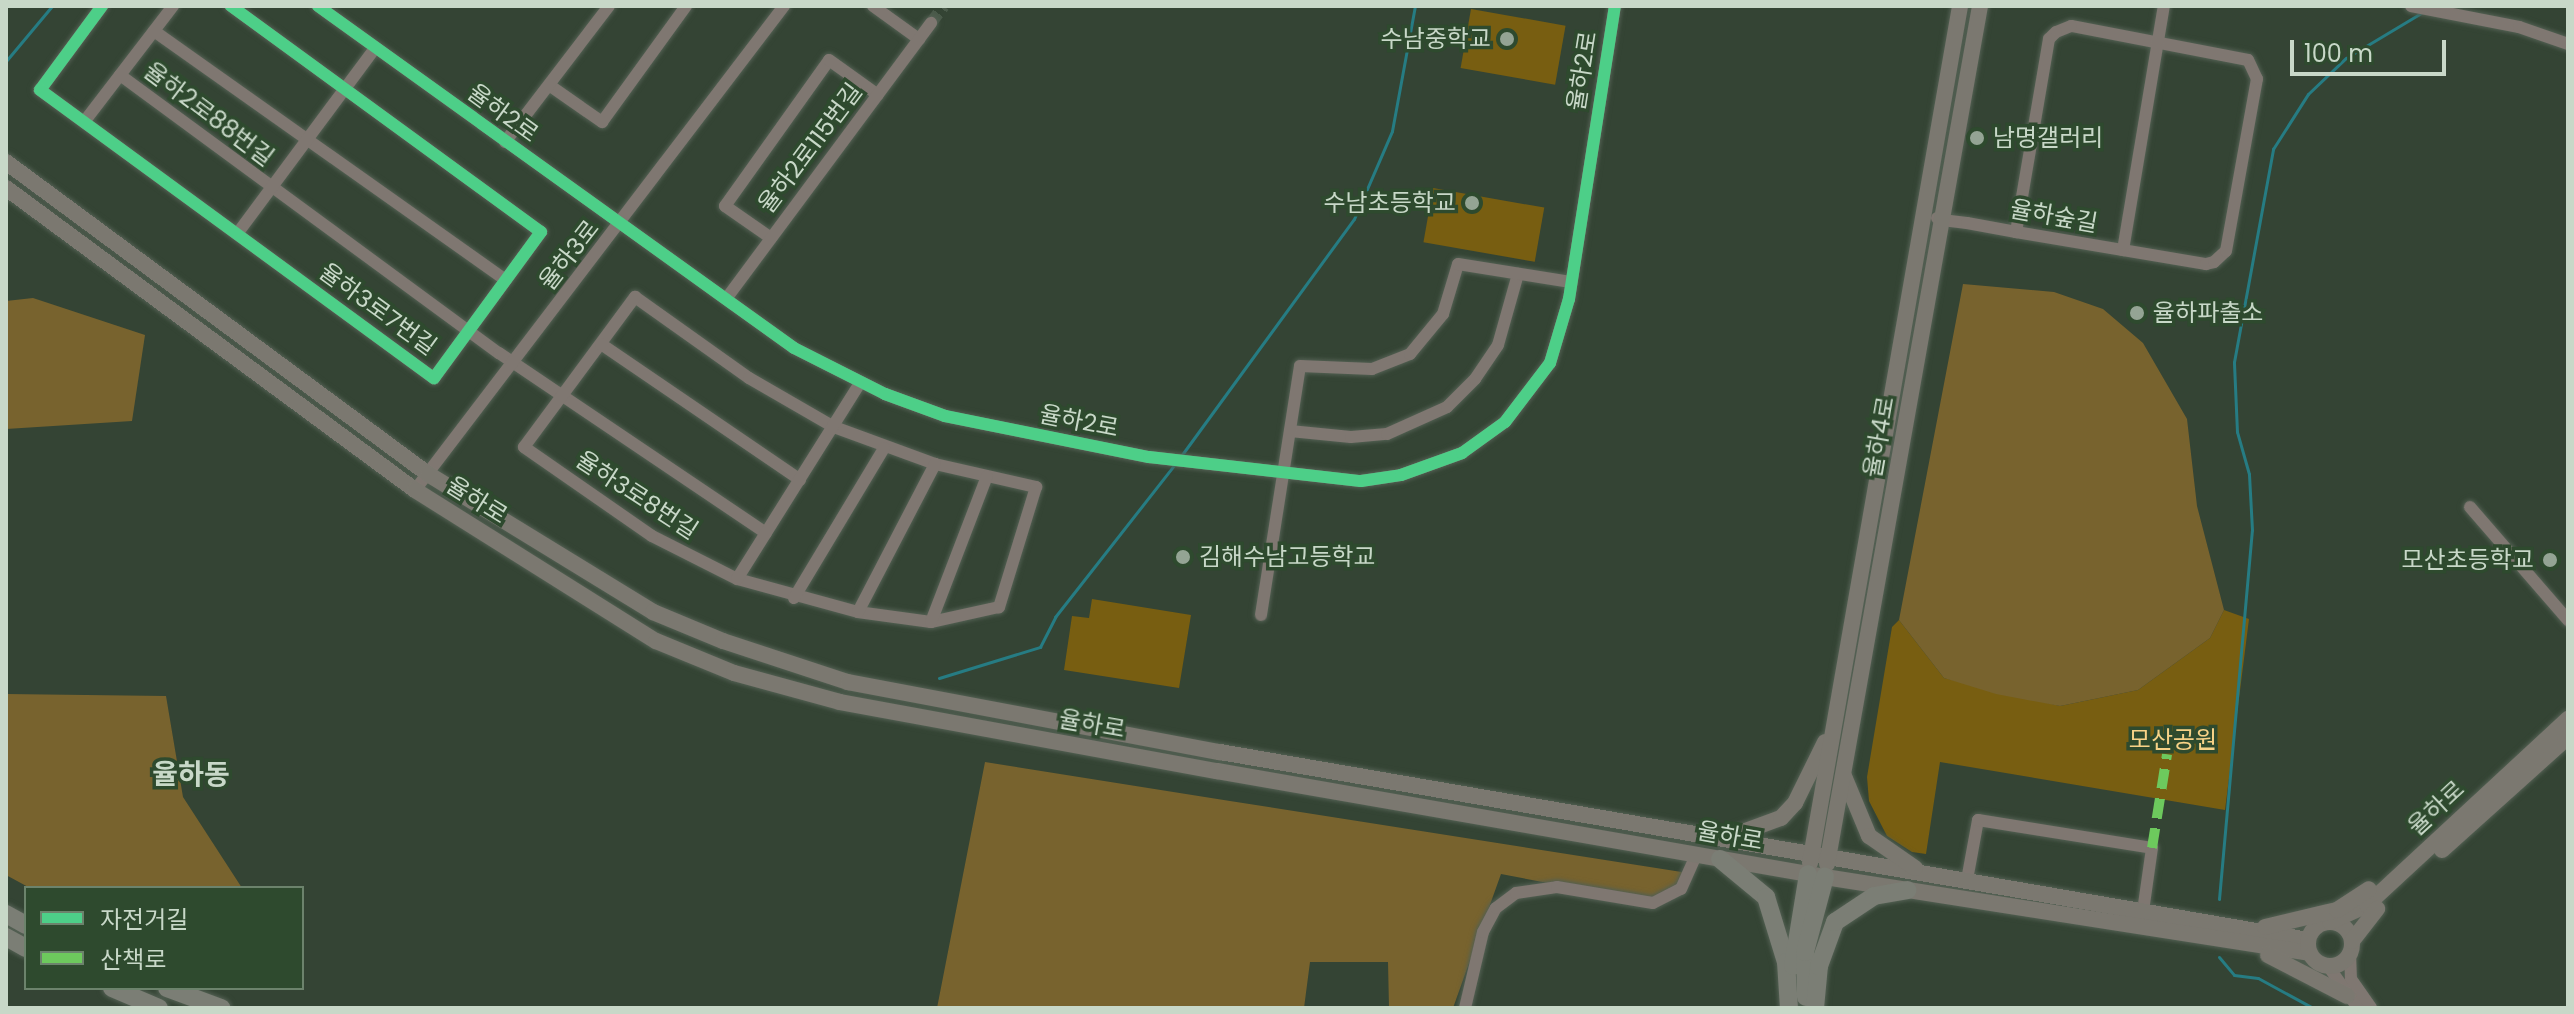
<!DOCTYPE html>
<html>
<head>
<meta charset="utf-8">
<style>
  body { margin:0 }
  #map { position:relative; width:2574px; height:1014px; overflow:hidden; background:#344434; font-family:Poppins,"Noto Sans KR",sans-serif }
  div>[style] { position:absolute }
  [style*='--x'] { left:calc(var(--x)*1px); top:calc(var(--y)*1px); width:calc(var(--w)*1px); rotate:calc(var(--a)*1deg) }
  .green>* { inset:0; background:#785e11; transform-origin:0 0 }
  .forest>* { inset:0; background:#78632e }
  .stream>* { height:3px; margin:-1.5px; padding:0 1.5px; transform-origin:1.5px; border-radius:1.5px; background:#267c83 }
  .minor-tunnel>* { height:12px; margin-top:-6px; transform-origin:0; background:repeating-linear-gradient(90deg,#4a5a4a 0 12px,transparent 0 18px) }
  .roads { filter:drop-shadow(0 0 2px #536053) drop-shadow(0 0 2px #536053) }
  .minor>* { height:12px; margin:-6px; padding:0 6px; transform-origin:6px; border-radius:6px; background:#7f7771 }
  .major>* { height:16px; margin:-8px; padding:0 8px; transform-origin:8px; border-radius:8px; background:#7b7870 }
  .major>.ring { margin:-8px; padding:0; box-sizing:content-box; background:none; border:16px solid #7b7870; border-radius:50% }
  .highway>* { height:18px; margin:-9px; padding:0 9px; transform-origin:9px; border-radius:9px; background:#7b7e75 }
  .quiet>* { height:10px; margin-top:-5px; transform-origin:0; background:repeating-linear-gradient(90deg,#6dc95d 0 20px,transparent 0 30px) }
  .cycleway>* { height:12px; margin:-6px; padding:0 6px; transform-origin:6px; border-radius:6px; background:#4dcf88 }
  .dots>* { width:22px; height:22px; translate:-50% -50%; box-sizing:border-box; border:4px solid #2e4a2e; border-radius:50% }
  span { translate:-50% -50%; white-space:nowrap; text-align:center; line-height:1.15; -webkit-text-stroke:7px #2e4a2e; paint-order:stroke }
  .poi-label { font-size:24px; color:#c8d8c8 }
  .right { translate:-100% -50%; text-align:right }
  .left { translate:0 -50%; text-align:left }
  .street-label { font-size:24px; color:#c8d8c8 }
  .park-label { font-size:24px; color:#f7d287 }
  .quarter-label { font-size:28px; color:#c8d8c8; font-weight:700 }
  .frame { position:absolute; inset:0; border:8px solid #c8d8c8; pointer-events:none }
  .legend { position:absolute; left:24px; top:886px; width:280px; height:104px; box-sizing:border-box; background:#2e4a2e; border:2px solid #6c836c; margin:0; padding:10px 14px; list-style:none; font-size:24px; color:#c8d8c8 }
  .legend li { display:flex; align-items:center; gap:16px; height:40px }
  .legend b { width:40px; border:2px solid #6c836c }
  .scale { position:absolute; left:2290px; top:40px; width:156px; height:36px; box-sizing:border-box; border:4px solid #c8d8c8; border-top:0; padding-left:10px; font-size:24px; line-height:28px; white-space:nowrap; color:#c8d8c8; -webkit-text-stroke:6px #2e4a2e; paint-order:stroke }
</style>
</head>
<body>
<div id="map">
  <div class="green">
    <div style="left:1471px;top:9px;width:96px;height:60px;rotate:10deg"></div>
    <div style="left:1433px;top:188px;width:113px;height:55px;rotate:10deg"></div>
    <div style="clip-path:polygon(1092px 599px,1191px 615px,1179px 688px,1064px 670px,1072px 616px,1089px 618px)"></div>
    <div style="clip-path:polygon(2224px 610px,2249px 619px,2225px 810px,1940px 762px,1926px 854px,1912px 852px,1887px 836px,1869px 801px,1867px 777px,1892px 627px,1899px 620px,1944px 678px,2060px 706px,2138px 690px,2210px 638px)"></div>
  </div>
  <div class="forest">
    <div style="clip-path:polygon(1963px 284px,2054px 292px,2103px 309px,2143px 343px,2187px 419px,2197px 506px,2224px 610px,2210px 638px,2138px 690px,2060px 706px,1996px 694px,1944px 678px,1899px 620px)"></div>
    <div style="clip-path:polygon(33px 298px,145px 335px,132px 421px,6px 429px,6px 301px)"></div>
    <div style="clip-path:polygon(6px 694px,166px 696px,183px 797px,242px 888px,30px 888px,6px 875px)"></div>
    <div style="clip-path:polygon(985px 762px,1230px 801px,1688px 873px,1681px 889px,1653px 903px,1501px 874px,1453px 1008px,1389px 1008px,1388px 962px,1310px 962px,1304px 1008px,937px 1008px)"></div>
  </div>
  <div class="stream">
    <div style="--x:6;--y:61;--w:72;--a:-50.1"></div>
    <div style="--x:1181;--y:456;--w:293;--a:-53.9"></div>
    <div style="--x:1354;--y:219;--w:96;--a:-66.6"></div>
    <div style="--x:1392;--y:131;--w:127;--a:-79.6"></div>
    <div style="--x:939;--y:678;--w:106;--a:-17.1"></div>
    <div style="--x:1040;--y:647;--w:34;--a:-63"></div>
    <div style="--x:1055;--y:617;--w:193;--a:-51.9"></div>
    <div style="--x:2219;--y:899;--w:370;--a:-84.9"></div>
    <div style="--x:2252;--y:530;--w:56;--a:-93.1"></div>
    <div style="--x:2249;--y:474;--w:44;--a:-105.9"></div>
    <div style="--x:2237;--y:432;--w:70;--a:-92.5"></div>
    <div style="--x:2234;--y:362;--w:217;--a:-79.6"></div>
    <div style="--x:2273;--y:149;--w:65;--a:-57.5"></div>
    <div style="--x:2308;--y:94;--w:52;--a:-43.5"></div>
    <div style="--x:2346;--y:58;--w:90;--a:-30.9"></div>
    <div style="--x:2219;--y:957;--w:23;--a:50"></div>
    <div style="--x:2234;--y:975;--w:24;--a:7"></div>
    <div style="--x:2258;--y:978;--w:63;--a:28.6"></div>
  </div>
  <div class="minor-tunnel">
    <div style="--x:931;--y:23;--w:21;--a:-53"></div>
  </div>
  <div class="roads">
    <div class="minor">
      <div style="--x:102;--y:6;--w:104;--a:126.4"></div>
      <div style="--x:40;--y:90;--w:488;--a:36.2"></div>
      <div style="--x:434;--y:378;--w:181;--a:-53.8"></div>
      <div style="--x:541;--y:232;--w:384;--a:-143.9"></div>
      <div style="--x:318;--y:6;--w:586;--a:35.7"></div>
      <div style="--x:794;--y:348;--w:102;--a:26.8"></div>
      <div style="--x:885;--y:394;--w:64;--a:20.1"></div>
      <div style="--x:945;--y:416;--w:208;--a:11.4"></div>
      <div style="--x:1149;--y:457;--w:213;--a:6.5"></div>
      <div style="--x:1361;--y:481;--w:40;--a:-8.5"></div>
      <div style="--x:1401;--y:475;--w:65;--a:-19.8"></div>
      <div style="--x:1462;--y:453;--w:53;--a:-35.8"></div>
      <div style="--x:1505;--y:422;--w:74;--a:-52.7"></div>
      <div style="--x:1550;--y:363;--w:67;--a:-73.5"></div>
      <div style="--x:1569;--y:299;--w:297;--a:-81.1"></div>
      <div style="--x:873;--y:6;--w:57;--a:35.7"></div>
      <div style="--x:2411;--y:6;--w:110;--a:11"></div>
      <div style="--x:2519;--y:27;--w:52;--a:19.1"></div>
      <div style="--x:154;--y:31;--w:431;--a:35.3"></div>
      <div style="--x:120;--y:75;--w:470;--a:36.3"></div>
      <div style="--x:499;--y:353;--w:322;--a:34"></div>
      <div style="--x:549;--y:85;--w:65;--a:34.9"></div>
      <div style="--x:602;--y:122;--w:143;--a:-54.1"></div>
      <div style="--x:84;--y:122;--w:146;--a:-52.5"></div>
      <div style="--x:505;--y:142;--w:171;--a:-52.6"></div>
      <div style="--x:1937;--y:218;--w:5;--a:22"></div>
      <div style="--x:1942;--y:220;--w:25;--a:7"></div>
      <div style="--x:1967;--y:223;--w:50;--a:10.4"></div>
      <div style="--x:2016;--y:232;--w:193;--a:9.6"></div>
      <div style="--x:2206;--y:264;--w:8;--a:-14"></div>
      <div style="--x:2214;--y:262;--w:16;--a:-43"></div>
      <div style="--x:2226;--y:251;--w:175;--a:-79.8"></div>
      <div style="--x:2257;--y:79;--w:21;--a:-115"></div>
      <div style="--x:2248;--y:60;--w:180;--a:-169.1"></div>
      <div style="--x:2071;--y:26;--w:16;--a:158"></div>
      <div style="--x:2056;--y:32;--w:10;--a:135"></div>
      <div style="--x:2049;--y:39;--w:196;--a:99.7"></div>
      <div style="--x:237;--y:234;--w:232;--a:-53.4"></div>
      <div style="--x:771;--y:238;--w:56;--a:-145.2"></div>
      <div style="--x:725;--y:206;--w:179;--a:-54.5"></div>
      <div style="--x:829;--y:60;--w:60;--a:35.5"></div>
      <div style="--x:2123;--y:250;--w:247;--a:-80.5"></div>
      <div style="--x:635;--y:297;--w:140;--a:35.4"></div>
      <div style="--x:749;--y:378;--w:98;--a:30"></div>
      <div style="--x:834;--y:427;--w:108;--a:20.1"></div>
      <div style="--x:935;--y:464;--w:104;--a:12.8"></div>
      <div style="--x:1036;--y:487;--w:126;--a:107.1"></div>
      <div style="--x:999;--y:607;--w:70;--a:167.6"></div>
      <div style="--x:931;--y:622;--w:74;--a:-172.2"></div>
      <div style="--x:858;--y:612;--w:125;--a:-164.7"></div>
      <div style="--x:737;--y:579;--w:95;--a:-153.2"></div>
      <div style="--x:652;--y:536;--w:156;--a:-145.2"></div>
      <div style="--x:524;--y:447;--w:187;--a:-53.5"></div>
      <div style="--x:726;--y:299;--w:344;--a:-53.4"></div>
      <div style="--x:601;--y:344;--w:241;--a:34.3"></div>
      <div style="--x:1290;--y:431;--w:61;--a:5.6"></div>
      <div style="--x:1351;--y:437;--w:36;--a:-5"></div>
      <div style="--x:1387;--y:434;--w:66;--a:-24.2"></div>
      <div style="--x:1447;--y:407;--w:40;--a:-45"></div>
      <div style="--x:1475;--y:379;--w:41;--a:-55.9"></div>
      <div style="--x:1498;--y:345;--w:74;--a:-74.3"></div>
      <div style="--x:415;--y:490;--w:609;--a:-52.68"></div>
      <div style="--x:2470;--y:507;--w:150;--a:49.1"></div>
      <div style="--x:737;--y:579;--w:231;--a:-57.9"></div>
      <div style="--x:794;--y:598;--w:175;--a:-59"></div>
      <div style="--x:858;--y:612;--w:167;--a:-62.5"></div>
      <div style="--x:1261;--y:615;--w:252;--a:-81.1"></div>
      <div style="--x:1300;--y:366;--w:72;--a:2.4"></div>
      <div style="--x:1372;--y:369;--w:41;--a:-21.5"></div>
      <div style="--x:1410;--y:354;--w:52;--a:-50.5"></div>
      <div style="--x:1443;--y:314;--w:52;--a:-73.3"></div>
      <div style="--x:1458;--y:264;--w:114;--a:9.1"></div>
      <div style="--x:931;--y:622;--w:156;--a:-69"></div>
      <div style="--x:1967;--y:880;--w:61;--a:-79.6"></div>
      <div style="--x:1978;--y:820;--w:176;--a:9.1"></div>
      <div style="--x:2152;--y:848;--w:64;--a:98.1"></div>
      <div style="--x:2350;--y:952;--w:27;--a:88"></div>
      <div style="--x:2351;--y:979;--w:35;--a:55"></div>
      <div style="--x:2328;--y:966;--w:52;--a:54.5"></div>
      <div style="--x:1465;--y:1008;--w:78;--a:-76.7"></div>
      <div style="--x:1483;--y:932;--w:27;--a:-62"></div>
      <div style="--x:1496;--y:908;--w:25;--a:-37"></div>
      <div style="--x:1516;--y:893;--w:41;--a:-8.3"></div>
      <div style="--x:1557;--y:887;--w:97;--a:9.5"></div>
      <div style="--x:1653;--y:903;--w:31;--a:-27"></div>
      <div style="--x:1681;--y:889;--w:37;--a:-66"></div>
    </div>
    <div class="major">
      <div style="--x:6;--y:162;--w:525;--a:36.48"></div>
      <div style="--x:428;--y:474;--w:264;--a:31.5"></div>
      <div style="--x:653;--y:612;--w:76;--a:22.5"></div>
      <div style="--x:723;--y:641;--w:132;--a:18.2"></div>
      <div style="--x:848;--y:682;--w:379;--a:10.7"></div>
      <div style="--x:1220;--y:752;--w:1104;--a:9.8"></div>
      <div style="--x:6;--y:188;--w:508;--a:36.44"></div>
      <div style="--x:415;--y:490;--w:284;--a:32.1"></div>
      <div style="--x:656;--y:641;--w:84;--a:22.3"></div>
      <div style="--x:734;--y:673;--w:110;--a:15.3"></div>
      <div style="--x:840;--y:702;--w:383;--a:10.4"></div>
      <div style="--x:1217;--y:771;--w:617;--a:9.89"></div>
      <div style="--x:1825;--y:877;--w:490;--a:8.9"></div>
      <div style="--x:1844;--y:776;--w:65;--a:67.4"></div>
      <div style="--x:1869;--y:836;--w:56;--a:34.8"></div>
      <div style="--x:1729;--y:837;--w:55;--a:-20.1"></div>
      <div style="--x:1781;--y:818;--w:21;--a:-47"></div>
      <div style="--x:1795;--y:803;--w:68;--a:-63.8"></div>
      <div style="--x:2442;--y:850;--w:169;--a:-41.9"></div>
      <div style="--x:1810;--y:863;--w:870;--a:-80.07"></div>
      <div style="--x:1827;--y:864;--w:872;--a:-79.89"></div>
      <div class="ring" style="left:2308px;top:922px;width:28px;height:28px"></div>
      <div style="--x:2330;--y:922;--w:41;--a:-24.7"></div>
      <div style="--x:2367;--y:905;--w:274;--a:-42.8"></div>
      <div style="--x:2265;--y:927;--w:74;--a:-13.3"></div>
      <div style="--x:2337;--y:910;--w:38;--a:-33"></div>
      <div style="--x:2352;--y:941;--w:41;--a:-52"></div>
      <div style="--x:2268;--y:955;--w:89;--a:27.4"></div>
    </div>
    <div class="highway">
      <div style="--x:1720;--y:859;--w:60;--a:39.6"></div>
      <div style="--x:1766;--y:897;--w:68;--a:72.9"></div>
      <div style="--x:1786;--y:962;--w:46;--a:86.3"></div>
      <div style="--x:6;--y:914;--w:23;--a:29"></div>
      <div style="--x:6;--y:937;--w:23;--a:29"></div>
      <div style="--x:1793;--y:966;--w:93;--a:-80.7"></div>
      <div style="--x:112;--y:988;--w:51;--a:23.1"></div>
      <div style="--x:167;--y:988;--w:58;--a:20.3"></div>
      <div style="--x:1806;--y:997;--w:45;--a:-91.3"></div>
      <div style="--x:1805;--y:952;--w:78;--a:-75.1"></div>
      <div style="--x:1815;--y:1008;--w:42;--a:-84.6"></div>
      <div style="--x:1819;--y:966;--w:47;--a:-70"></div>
      <div style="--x:1835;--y:922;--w:47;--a:-33.7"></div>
      <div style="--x:1874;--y:896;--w:34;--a:-10"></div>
    </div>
  </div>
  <div class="quiet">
    <div style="--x:2152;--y:848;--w:95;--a:-80.9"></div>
  </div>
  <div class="cycleway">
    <div style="--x:102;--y:6;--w:104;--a:126.4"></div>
    <div style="--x:40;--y:90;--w:488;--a:36.2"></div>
    <div style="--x:434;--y:378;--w:181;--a:-53.8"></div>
    <div style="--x:541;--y:232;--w:384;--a:-143.9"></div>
    <div style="--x:318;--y:6;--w:586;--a:35.7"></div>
    <div style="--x:794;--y:348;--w:102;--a:26.8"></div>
    <div style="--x:885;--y:394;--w:64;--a:20.1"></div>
    <div style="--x:945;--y:416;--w:208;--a:11.4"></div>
    <div style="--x:1149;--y:457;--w:213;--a:6.5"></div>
    <div style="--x:1361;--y:481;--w:40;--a:-8.5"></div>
    <div style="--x:1401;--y:475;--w:65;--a:-19.8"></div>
    <div style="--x:1462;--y:453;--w:53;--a:-35.8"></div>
    <div style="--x:1505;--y:422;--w:74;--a:-52.7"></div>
    <div style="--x:1550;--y:363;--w:67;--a:-73.5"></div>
    <div style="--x:1569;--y:299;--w:297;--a:-81.1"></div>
  </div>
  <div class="dots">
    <div style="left:1507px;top:39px;background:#94a494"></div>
    <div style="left:1977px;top:138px;background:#94a494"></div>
    <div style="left:1472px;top:203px;background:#94a494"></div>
    <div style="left:2137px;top:313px;background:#94a494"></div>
    <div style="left:1183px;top:557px;background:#94a494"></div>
    <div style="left:2550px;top:560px;background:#94a494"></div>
  </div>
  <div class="poi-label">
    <span class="right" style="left:1491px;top:39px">수남중학교</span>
    <span class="left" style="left:1993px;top:138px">남명갤러리</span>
    <span class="right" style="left:1456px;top:203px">수남초등학교</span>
    <span class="left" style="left:2153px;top:313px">율하파출소</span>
    <span class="left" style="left:1199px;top:557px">김해수남고등학교</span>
    <span class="right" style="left:2534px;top:560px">모산초등학교</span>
  </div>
  <div class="street-label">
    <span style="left:1582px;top:71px;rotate:-81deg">율하2로</span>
    <span style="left:503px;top:113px;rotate:36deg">율하2로</span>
    <span style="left:209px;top:114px;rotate:37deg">율하2로88번길</span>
    <span style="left:810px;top:148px;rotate:-53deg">율하2로115번길</span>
    <span style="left:2054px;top:216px;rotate:10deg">율하숲길</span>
    <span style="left:569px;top:255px;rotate:-52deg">율하3로</span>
    <span style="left:378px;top:309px;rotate:36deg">율하3로7번길</span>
    <span style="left:1079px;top:421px;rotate:11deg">율하2로</span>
    <span style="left:1879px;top:437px;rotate:-80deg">율하4로</span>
    <span style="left:637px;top:495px;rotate:33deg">율하3로8번길</span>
    <span style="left:477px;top:500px;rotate:32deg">율하로</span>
    <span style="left:1092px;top:724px;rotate:10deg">율하로</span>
    <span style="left:2436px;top:808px;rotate:-43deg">율하로</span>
    <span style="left:1730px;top:836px;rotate:10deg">율하로</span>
  </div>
  <div class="park-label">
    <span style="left:2173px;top:740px">모산공원</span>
  </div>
  <div class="quarter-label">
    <span style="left:191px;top:775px">율하동</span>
  </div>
  <div class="frame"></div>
  <ul class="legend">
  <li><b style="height:10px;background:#4dcf88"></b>자전거길</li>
  <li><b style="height:10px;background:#6dc95d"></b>산책로</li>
  </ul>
  <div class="scale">100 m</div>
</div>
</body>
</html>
